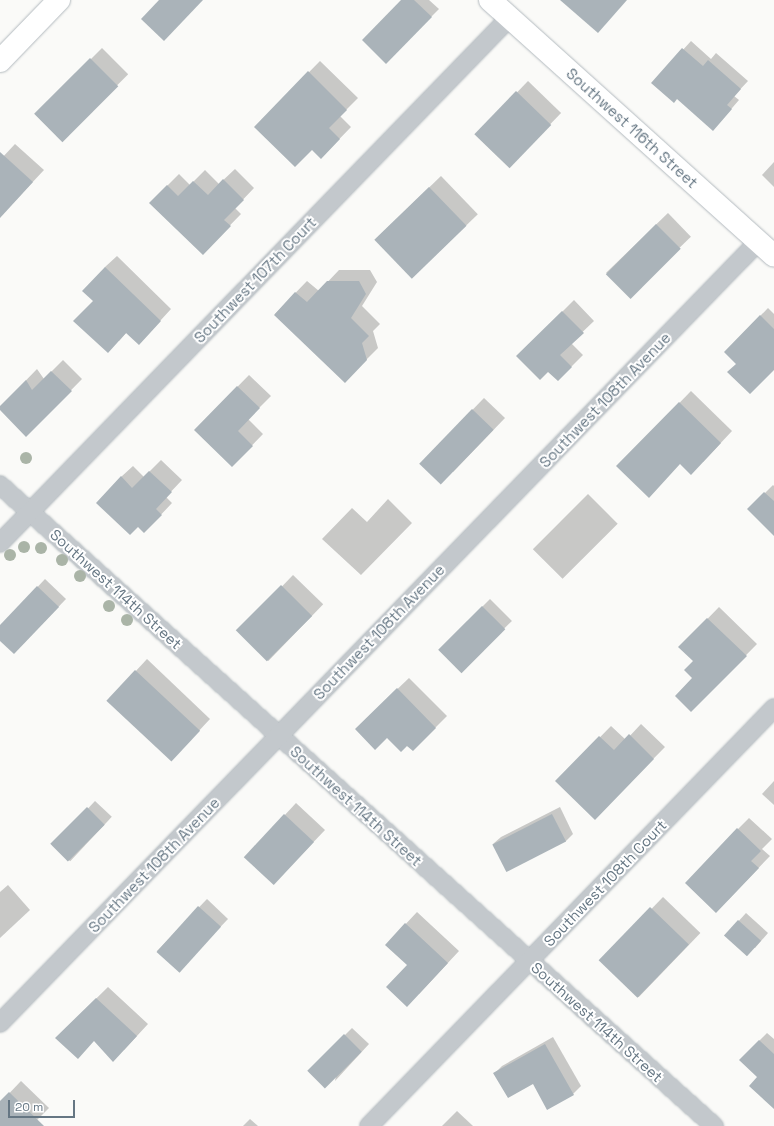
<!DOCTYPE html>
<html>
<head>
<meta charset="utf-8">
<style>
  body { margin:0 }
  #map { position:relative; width:774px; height:1126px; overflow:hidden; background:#fafaf8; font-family:"Space Grotesk",sans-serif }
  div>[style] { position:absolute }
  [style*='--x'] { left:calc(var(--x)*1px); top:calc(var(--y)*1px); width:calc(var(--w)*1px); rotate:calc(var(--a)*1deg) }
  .shadow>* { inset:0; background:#0003; transform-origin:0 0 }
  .building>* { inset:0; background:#aab3b9; transform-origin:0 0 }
  .roads { filter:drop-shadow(0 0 1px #b3babf) drop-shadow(0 0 1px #b3babf) }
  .street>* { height:18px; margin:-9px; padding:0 9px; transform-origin:9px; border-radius:9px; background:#c3c8cc }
  .secondary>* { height:22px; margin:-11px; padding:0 11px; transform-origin:11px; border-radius:11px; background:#fff }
  .trees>* { width:12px; height:12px; margin:-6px; border-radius:50%; background:#aab4a7 }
  span { translate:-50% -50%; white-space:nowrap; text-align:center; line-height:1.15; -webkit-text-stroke:4px #fff; paint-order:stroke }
  .street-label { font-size:15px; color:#657683 }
  .scale { position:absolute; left:8px; top:1100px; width:67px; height:18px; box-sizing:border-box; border:2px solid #657683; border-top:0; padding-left:5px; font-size:12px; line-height:14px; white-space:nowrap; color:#657683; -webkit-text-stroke:3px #fff; paint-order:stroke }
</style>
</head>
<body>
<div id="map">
  <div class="shadow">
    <div style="clip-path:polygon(402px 0,429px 0,439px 9px,386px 62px)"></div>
    <div style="clip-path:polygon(691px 41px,711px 59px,716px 53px,748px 81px,734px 96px,739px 100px,720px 122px,653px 83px)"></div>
    <div style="left:102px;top:48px;width:37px;height:94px;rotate:45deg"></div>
    <div style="clip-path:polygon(320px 61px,358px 98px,340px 116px,351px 127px,321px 158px,312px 149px,255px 127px)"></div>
    <div style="left:528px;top:81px;width:46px;height:75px;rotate:44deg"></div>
    <div style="clip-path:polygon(15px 144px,44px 170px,0 217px,0 160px)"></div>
    <div style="clip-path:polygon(774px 162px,774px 187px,762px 175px)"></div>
    <div style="clip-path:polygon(235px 169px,254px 188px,235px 208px,241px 214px,203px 253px,151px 202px,179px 174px,190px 185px,205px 170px,219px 184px)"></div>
    <div style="left:441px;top:176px;width:53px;height:91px;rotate:46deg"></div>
    <div style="left:668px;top:213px;width:33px;height:86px;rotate:46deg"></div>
    <div style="clip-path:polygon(117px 256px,171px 309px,139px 344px,127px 332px,119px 341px,94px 301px,105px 267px)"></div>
    <div style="clip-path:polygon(339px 270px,370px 270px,377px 282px,362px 306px,380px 324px,373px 331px,378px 348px,356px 370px,275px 314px,307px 281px,319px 291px)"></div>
    <div style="clip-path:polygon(574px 300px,594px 321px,571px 343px,583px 355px,558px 380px,548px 370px,518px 356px)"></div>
    <div style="clip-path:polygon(768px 308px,774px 314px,774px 368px,737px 364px,725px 352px)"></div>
    <div style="clip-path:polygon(63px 360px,82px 379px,26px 436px,0 407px,37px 369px,44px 379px)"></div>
    <div style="clip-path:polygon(249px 375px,271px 396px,248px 419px,263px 434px,232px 466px,195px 430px)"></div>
    <div style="clip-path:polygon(691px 391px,732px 431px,703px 462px,618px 466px)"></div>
    <div style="clip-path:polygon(484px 398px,505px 418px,453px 472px,421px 463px)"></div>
    <div style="clip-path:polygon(161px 460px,182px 480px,166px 497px,172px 503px,156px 520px,121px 477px,133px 466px,144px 477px)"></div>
    <div style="clip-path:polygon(773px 485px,774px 486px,774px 534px,749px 509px)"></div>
    <div style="left:588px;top:494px;width:42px;height:78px;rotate:45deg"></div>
    <div style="clip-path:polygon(388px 499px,412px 523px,361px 575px,322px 539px,352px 508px,367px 522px)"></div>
    <div style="left:293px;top:575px;width:42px;height:79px;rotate:44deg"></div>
    <div style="clip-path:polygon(45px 579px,66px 599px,22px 645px,0 639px,0 627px)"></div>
    <div style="left:490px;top:599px;width:31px;height:71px;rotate:45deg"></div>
    <div style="clip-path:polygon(719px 607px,757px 644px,691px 711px,694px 661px,680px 647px)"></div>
    <div style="clip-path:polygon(147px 659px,210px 719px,182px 749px,108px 701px)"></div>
    <div style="clip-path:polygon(409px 678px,447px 716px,413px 750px,367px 718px)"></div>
    <div style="clip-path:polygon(641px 724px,665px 747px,595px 818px,557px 781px,611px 726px,626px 740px)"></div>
    <div style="clip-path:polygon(774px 781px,774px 805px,762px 794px)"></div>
    <div style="left:95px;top:801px;width:23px;height:61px;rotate:43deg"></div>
    <div style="clip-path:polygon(296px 803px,325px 830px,285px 872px,246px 857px)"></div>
    <div style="clip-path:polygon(560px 807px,573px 834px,566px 841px,493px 844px,501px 837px)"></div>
    <div style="clip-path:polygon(749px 818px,772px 839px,762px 849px,770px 856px,727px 901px,738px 829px)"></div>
    <div style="clip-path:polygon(8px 885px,30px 910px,0 938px,0 892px)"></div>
    <div style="left:663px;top:897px;width:52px;height:89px;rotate:44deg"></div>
    <div style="clip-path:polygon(207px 899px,228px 919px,186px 963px,157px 951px)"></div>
    <div style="clip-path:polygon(417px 912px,459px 951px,419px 994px,408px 965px,386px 945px)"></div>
    <div style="clip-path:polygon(746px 913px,768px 933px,755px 948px,725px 936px)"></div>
    <div style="clip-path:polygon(108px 987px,148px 1024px,124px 1050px,95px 1040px,56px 1038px)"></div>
    <div style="clip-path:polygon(352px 1028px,369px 1044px,335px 1081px,345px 1035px)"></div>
    <div style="clip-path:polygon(767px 1033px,774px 1039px,774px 1105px,758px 1077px,740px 1060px)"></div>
    <div style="clip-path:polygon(553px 1037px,581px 1086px,573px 1094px,495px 1073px,502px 1066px)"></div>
    <div style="clip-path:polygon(21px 1081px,49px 1108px,31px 1126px,0 1126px,0 1103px)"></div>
    <div style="clip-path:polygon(457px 1111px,473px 1126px,442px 1126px)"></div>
    <div style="clip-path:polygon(250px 1119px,258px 1126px,243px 1126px)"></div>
  </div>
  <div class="building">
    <div style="clip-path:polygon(159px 0,203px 0,164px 41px,141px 19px)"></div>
    <div style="clip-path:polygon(401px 0,414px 0,432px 17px,386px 64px,362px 40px)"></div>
    <div style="clip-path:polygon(560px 0,627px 0,598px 33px)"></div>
    <div style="clip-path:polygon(682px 48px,703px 66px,708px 60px,741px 89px,727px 105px,732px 109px,713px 131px,677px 99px,674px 103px,651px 83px)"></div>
    <div style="left:90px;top:58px;width:40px;height:79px;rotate:45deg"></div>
    <div style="clip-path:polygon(308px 71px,347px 110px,329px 128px,340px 139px,321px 159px,312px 150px,295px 167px,254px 127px)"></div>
    <div style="left:516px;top:91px;width:49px;height:60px;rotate:44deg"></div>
    <div style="clip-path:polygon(0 152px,33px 182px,0 218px)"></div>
    <div style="clip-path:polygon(223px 179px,244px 200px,224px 220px,231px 226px,203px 255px,149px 203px,167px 185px,178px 196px,193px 181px,208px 195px)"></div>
    <div style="left:429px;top:187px;width:54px;height:76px;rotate:46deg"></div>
    <div style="left:656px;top:224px;width:35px;height:71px;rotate:45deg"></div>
    <div style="clip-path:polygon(105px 267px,161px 321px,139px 345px,126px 333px,108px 353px,73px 321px,93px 301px,82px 291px)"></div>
    <div style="clip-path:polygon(327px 281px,359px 281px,366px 294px,351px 318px,369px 336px,362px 343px,367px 360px,345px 383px,274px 315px,295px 292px,307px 302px)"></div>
    <div style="clip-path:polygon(562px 311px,584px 333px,560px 355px,572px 367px,558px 381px,548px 372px,540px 380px,516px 356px)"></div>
    <div style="clip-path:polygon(760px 315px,774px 329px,774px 370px,750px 394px,727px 372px,736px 364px,724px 352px)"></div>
    <div style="clip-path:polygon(51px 371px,72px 391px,26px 437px,0 410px,0 406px,26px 380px,32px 390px)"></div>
    <div style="clip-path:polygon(237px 386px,260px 408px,238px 431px,253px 446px,232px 467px,194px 430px)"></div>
    <div style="clip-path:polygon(679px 402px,721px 443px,691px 475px,680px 464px,649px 498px,616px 466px)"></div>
    <div style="left:472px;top:409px;width:30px;height:76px;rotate:44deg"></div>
    <div style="clip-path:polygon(149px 471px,172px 492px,156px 509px,162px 515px,144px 533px,138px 527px,130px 535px,96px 503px,121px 476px,132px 488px)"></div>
    <div style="clip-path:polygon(764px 492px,774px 501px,774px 536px,747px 509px)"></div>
    <div style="left:281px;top:585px;width:44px;height:64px;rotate:45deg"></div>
    <div style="clip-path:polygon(37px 586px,59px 607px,14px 654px,0 641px,0 625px)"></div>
    <div style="left:482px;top:606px;width:33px;height:62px;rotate:45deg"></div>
    <div style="clip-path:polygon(707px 618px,747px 656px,691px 712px,675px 696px,692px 678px,684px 670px,693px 661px,678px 647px)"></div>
    <div style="left:135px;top:670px;width:89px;height:42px;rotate:43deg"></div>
    <div style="clip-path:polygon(397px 688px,436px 728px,413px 751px,407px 746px,401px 752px,387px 738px,375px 750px,355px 729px)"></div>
    <div style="clip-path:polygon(629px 734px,654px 759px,595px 820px,555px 781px,599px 736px,614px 750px)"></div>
    <div style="left:87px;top:807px;width:25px;height:52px;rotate:45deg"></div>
    <div style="left:284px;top:814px;width:41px;height:59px;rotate:43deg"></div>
    <div style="left:552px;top:814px;width:31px;height:67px;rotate:63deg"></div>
    <div style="clip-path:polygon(737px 828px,761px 851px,751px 861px,759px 868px,716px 913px,685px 883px)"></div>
    <div style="left:198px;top:906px;width:31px;height:62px;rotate:42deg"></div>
    <div style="left:650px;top:907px;width:54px;height:74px;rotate:44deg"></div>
    <div style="left:738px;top:920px;width:31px;height:21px;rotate:42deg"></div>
    <div style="clip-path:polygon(405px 923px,448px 963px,407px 1007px,386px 987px,407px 965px,385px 945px)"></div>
    <div style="clip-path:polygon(96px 998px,137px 1036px,113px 1062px,94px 1041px,78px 1059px,55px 1038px)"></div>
    <div style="left:344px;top:1034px;width:25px;height:52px;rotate:45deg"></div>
    <div style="clip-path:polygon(759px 1040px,774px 1054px,774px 1109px,749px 1086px,757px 1077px,739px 1060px)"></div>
    <div style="clip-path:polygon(545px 1044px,574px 1095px,547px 1110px,533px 1084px,508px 1098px,493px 1073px)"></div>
    <div style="clip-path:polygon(9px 1092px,44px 1126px,0 1126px,0 1101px)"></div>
  </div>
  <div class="roads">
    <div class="street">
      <div style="--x:0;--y:485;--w:960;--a:41.92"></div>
      <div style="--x:0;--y:543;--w:733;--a:-45.88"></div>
      <div style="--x:0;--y:1023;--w:1088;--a:-45.86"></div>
      <div style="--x:369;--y:1126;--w:582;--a:-45.9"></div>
    </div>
    <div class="secondary">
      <div style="--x:490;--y:0;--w:382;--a:42"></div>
      <div style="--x:0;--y:61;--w:85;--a:-46"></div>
    </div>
  </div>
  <div class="trees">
    <div style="left:26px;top:458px"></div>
    <div style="left:24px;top:547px"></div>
    <div style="left:41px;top:548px"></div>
    <div style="left:10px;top:555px"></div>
    <div style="left:62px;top:560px"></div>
    <div style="left:80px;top:576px"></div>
    <div style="left:109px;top:606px"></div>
    <div style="left:127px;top:620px"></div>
  </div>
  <div class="street-label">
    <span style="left:632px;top:128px;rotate:42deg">Southwest 116th Street</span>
    <span style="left:255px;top:280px;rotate:-46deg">Southwest 107th Court</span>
    <span style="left:605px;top:400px;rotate:-46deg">Southwest 108th Avenue</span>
    <span style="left:116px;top:589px;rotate:42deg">Southwest 114th Street</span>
    <span style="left:379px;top:632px;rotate:-46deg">Southwest 108th Avenue</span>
    <span style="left:356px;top:806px;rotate:42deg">Southwest 114th Street</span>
    <span style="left:154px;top:865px;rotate:-46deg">Southwest 108th Avenue</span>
    <span style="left:605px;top:883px;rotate:-46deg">Southwest 108th Court</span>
    <span style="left:597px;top:1022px;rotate:42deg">Southwest 114th Street</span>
  </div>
  <div class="scale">20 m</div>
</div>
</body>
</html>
